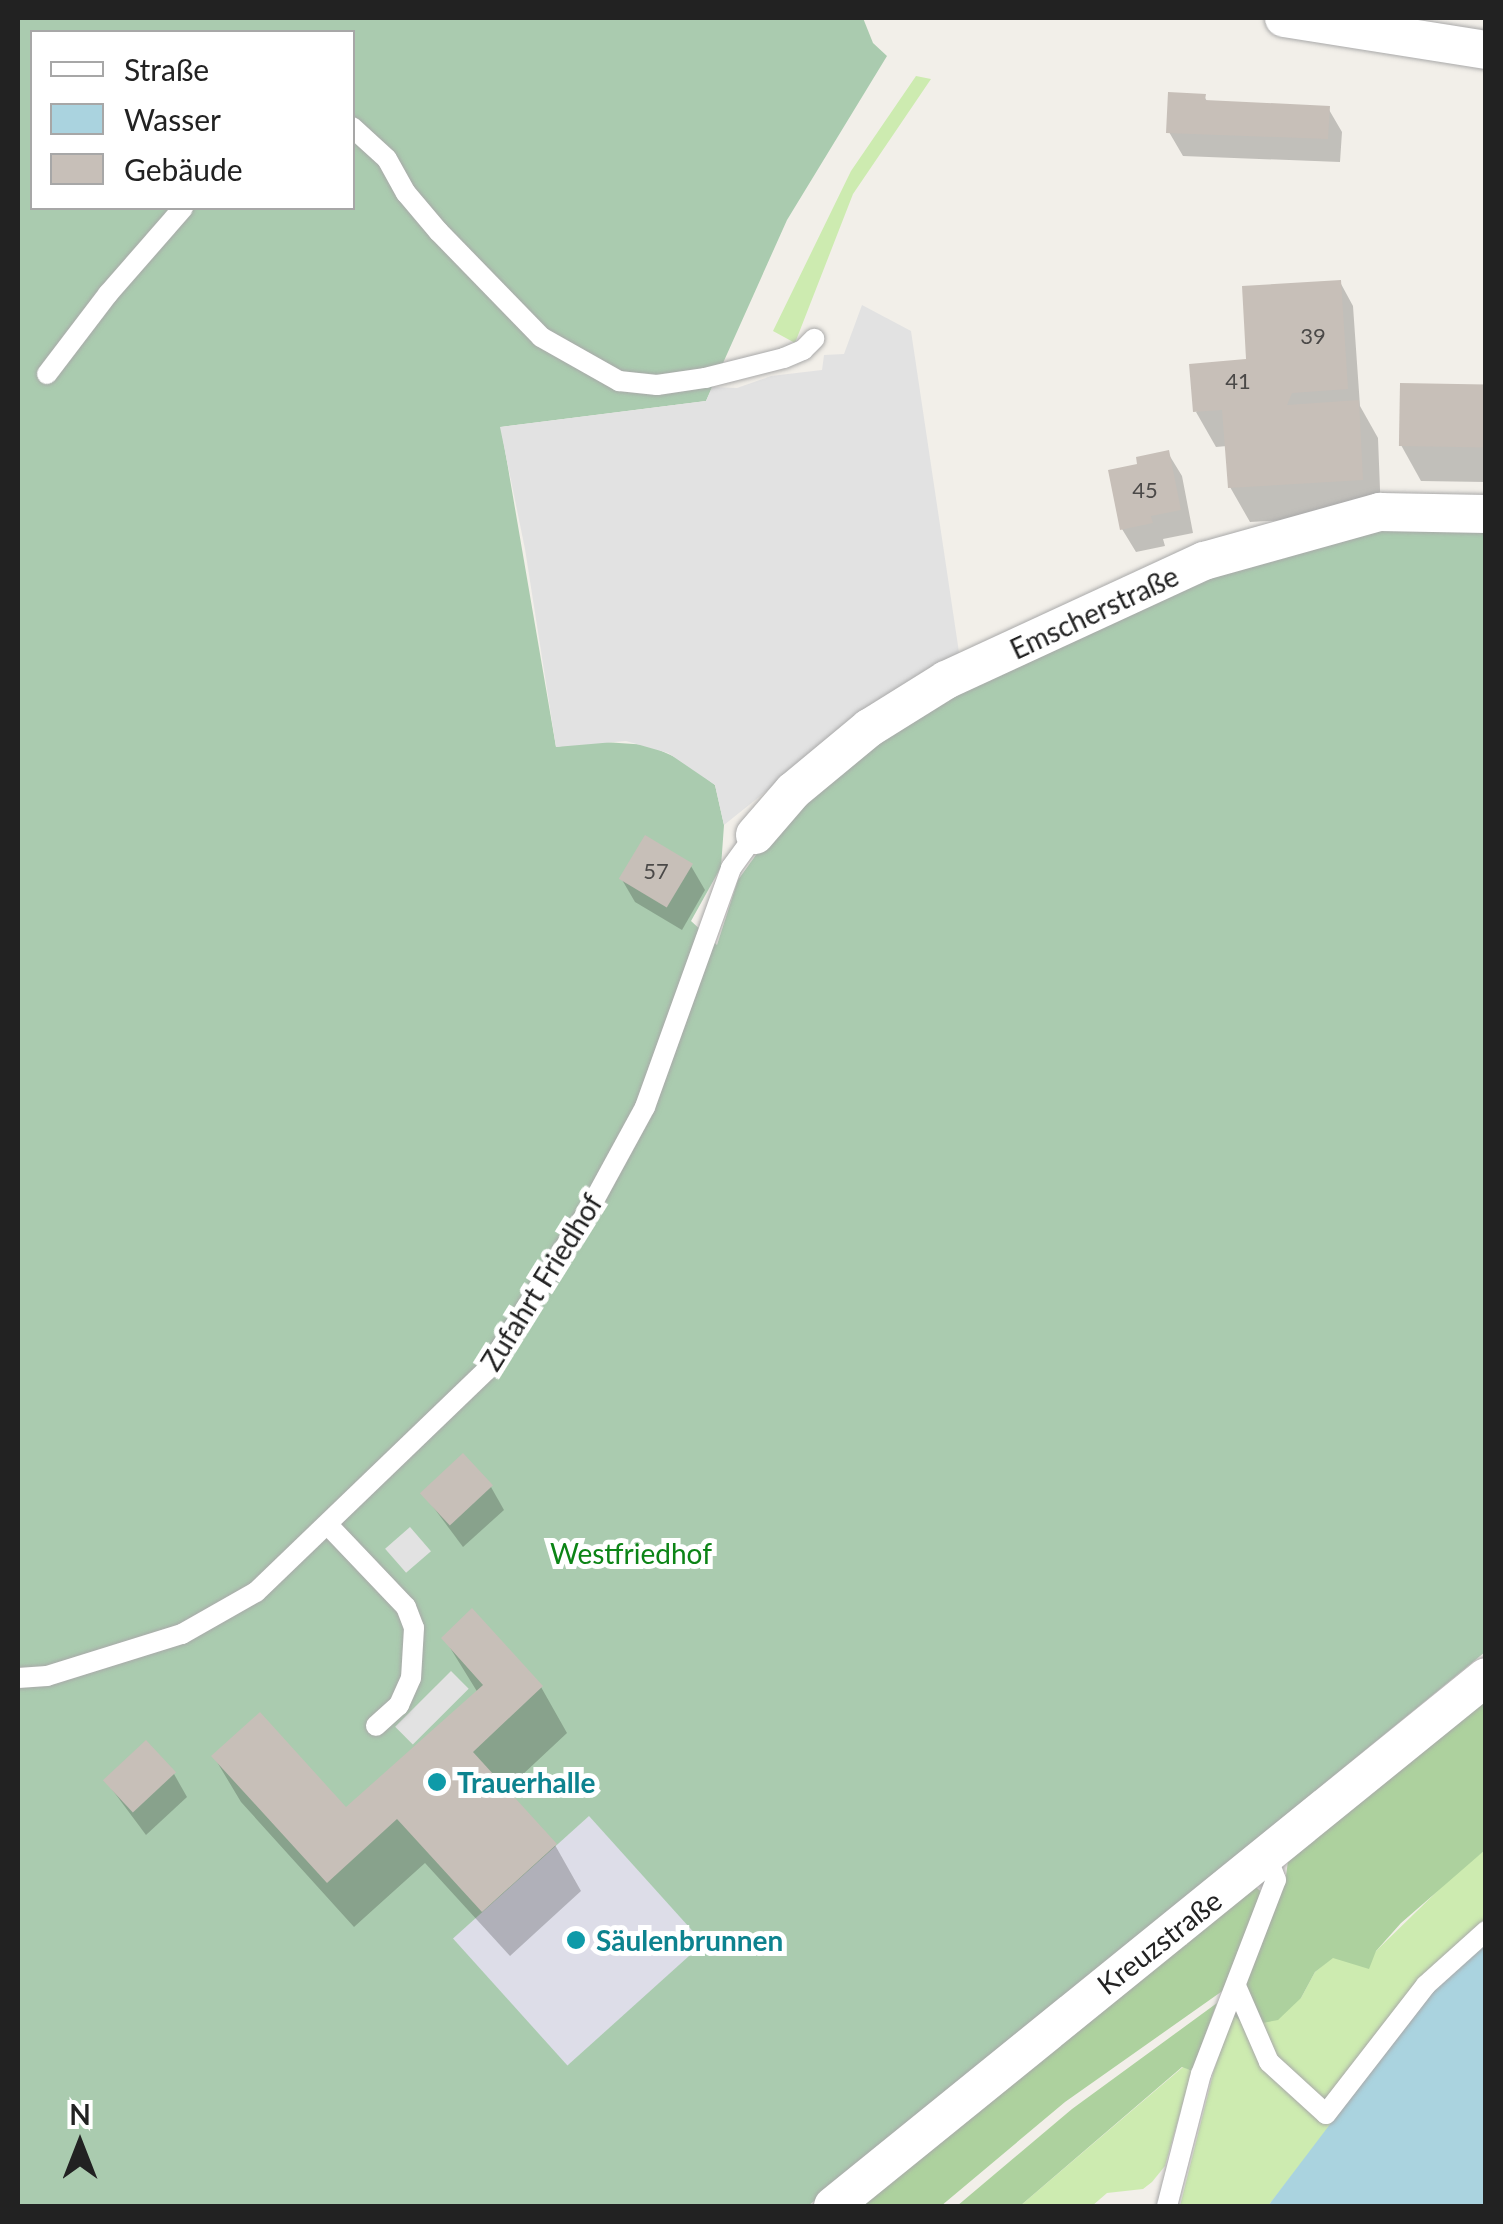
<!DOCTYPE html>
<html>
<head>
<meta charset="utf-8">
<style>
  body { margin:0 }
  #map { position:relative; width:1503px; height:2224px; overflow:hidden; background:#f2efe9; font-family:Lato,sans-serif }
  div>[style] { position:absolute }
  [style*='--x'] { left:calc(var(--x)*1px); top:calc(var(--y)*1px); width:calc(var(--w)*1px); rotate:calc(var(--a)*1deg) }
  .grass>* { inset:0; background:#cdebb0 }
  .forest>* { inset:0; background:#add19e }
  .cemetery>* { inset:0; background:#aacbaf }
  .parking>* { inset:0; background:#e2e2e2; transform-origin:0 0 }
  .plaza>* { inset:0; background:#dddde8; transform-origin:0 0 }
  .water>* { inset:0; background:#aad3df }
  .shadow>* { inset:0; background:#0003 }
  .building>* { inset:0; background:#c7bfb8; transform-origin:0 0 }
  .roads { filter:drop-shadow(0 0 2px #a9a9a9) drop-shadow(0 0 2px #a9a9a9) }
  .lane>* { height:20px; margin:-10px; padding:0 10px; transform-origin:10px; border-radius:10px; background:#fff }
  .street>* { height:38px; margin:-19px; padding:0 19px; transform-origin:19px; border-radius:19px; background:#fff }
  .dots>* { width:28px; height:28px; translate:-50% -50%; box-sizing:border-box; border:5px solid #fff; border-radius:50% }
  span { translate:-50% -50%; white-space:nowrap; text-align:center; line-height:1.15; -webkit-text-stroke:10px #fff; paint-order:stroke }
  .number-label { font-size:22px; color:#4b4948 }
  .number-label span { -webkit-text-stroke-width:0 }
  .street-label { font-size:28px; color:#222 }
  .park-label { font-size:28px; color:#0c8416 }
  .culture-label { font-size:28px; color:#0d838f; font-weight:700 }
  .left { translate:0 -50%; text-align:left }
  .frame { position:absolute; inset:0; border:20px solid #222; pointer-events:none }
  .legend { position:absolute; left:30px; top:30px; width:325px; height:180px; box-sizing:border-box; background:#fff; border:2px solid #a7a7a7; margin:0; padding:12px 18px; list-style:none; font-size:30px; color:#222 }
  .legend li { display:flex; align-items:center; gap:20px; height:50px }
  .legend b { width:50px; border:2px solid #a7a7a7 }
  .north { position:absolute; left:30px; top:2094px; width:100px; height:100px; -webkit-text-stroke:8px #fff; paint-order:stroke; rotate:0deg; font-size:28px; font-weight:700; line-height:40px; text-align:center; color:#222 }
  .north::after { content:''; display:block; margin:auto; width:35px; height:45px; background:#222; clip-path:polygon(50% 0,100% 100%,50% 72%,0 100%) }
</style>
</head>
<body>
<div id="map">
  <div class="grass">
    <div style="clip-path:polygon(916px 76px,931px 79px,853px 194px,795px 343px,773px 331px,851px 171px)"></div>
    <div style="clip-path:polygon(1485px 1850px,1485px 1924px,1348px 2078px,1360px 2088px,1268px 2206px,1180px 2206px,1214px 2070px,1233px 2015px,1301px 1998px,1315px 1972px,1333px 1957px,1353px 1961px,1376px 1951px,1458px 1871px)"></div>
    <div style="clip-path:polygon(1183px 2067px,1192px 2071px,1165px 2166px,1152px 2182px,1143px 2189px,1107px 2193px,1092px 2206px,1020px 2206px)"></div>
  </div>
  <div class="forest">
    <div style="clip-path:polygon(1485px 1693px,1485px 1850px,1401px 1923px,1376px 1951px,1369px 1969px,1333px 1958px,1315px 1972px,1301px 1998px,1278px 2020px,1246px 2026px,1233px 2015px,1286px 1876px,1289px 1853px)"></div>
    <div style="clip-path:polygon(1252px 1884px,1264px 1894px,1228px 1987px,1065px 2102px,941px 2206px,859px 2206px)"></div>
    <div style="clip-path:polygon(1217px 2003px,1192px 2071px,1182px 2067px,1020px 2206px,957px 2206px,1072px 2109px)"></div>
  </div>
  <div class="cemetery">
    <div style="clip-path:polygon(evenodd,18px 18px,863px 18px,873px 43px,887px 56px,787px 220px,706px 401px,501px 427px,556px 747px,590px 741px,648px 745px,684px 761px,715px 785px,724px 825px,721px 867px,691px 921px,717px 945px,738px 880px,781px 820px,914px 713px,1207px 570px,1383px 522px,1485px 526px,1485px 1652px,808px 2206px,18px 2206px,18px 18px,32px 32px,352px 32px,352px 208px,32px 208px,32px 32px)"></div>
  </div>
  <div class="parking">
    <div style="clip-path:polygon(862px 305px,911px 331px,960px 659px,825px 744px,724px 825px,715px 785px,668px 753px,626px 741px,556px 747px,525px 549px,500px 427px,706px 401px,712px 387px,737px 388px,771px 376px,822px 370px,824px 355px,844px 354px)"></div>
    <div style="left:410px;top:1527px;width:32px;height:33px;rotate:49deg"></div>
    <div style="left:451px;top:1671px;width:25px;height:79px;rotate:45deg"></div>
  </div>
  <div class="plaza">
    <div style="left:589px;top:1816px;width:171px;height:183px;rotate:48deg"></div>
  </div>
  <div class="water">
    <div style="clip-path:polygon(1485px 1941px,1485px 2206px,1268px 2206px,1432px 1990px)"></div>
  </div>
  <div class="shadow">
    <div style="clip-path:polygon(1204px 96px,1208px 103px,1328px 108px,1342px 132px,1340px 162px,1183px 156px,1169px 132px)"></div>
    <div style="clip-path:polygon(1340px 282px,1353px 306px,1360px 406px,1378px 438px,1381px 515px,1250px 522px,1230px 487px,1227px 446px,1216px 447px,1196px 412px)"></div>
    <div style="clip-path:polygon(1486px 388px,1486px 482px,1421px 481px,1401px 445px)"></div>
    <div style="clip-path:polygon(1168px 453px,1182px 476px,1193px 533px,1163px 539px,1165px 546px,1136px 552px,1122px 529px,1140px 466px)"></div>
    <div style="clip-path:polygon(691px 866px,705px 890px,682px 930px,635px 902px,621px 878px)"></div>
    <div style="clip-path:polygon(491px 1487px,504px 1510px,463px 1547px,422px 1492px)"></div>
    <div style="clip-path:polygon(444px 1638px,541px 1687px,567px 1733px,505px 1791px,555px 1845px,581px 1891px,510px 1956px,425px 1863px,354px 1927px,241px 1802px,214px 1757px,346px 1811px,478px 1693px)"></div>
    <div style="clip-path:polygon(174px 1774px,187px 1797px,146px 1835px,105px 1780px)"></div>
  </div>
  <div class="building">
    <div style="clip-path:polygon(1168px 92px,1206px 94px,1205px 100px,1330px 106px,1328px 139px,1166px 133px)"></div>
    <div style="clip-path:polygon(1341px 280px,1348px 389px,1292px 393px,1287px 405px,1359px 400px,1363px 480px,1228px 488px,1222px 410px,1193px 412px,1189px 364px,1246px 359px,1242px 286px)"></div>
    <div style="left:1400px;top:383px;width:86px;height:63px;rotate:1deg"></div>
    <div style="clip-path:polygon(1169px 450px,1181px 510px,1151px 516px,1153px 523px,1120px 530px,1108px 470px,1137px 464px,1136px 457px)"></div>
    <div style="left:645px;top:835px;width:56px;height:51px;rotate:31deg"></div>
    <div style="left:463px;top:1453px;width:44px;height:59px;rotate:47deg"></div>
    <div style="clip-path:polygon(472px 1608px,543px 1686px,473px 1752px,557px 1844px,482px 1912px,397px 1819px,327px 1883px,211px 1756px,260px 1712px,346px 1807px,483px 1685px,441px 1638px)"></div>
    <div style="left:146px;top:1740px;width:44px;height:59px;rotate:47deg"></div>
  </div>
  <div class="roads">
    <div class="lane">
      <div style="--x:352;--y:127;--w:47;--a:42.4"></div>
      <div style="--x:387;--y:159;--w:39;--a:61"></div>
      <div style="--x:406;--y:193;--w:51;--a:49.8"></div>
      <div style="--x:439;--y:232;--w:146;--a:45.8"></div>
      <div style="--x:541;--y:337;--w:90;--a:29.4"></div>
      <div style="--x:619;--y:381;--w:38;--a:6"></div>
      <div style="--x:657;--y:385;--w:49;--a:-8.3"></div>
      <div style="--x:705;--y:378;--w:81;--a:-14.2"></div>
      <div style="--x:784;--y:358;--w:21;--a:-23"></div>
      <div style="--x:803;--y:350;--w:16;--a:-45"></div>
      <div style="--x:47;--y:374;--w:101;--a:-52.7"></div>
      <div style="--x:108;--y:294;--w:114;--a:-48.9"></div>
      <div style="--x:328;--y:1525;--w:113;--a:46.4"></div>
      <div style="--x:406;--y:1607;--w:22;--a:69"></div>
      <div style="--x:414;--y:1628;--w:50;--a:93.4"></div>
      <div style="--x:411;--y:1678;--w:30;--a:114"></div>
      <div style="--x:399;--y:1705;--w:31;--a:138"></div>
      <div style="--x:18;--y:1678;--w:29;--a:-4"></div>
      <div style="--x:47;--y:1676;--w:141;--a:-17.3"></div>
      <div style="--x:182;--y:1634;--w:85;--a:-29.6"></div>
      <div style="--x:256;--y:1592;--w:320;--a:-43.9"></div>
      <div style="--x:487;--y:1370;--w:192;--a:-57.6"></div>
      <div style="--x:590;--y:1208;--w:115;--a:-61.4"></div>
      <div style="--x:645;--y:1107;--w:254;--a:-70.2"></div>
      <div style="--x:731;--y:868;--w:41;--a:-54"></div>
      <div style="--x:1236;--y:1986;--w:83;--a:66.5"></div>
      <div style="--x:1269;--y:2062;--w:77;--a:42.4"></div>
      <div style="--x:1326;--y:2114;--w:163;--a:-52.2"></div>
      <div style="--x:1426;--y:1985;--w:81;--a:-42"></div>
      <div style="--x:1167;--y:2206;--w:136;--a:-75.6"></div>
      <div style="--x:1201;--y:2074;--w:208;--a:-68.9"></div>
      <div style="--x:1276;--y:1880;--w:26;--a:-111"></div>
    </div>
    <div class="street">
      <div style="--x:1284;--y:18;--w:205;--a:9"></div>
      <div style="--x:755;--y:835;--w:58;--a:-49.2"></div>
      <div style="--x:793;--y:791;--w:99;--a:-39.7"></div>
      <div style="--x:869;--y:728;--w:91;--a:-31.9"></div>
      <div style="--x:946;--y:680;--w:284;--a:-24.8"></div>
      <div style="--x:1204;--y:561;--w:183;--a:-15.6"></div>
      <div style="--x:1380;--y:512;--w:106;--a:1.1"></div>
      <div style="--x:833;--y:2206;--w:840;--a:-39.01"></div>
    </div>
  </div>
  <div class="dots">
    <div style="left:437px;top:1782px;background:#0f9aa8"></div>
    <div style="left:576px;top:1940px;background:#0f9aa8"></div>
  </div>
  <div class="number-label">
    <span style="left:1313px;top:336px">39</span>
    <span style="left:1238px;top:381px">41</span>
    <span style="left:1145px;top:490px">45</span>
    <span style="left:656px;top:871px">57</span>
  </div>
  <div class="street-label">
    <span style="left:1094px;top:612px;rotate:-25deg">Emscherstraße</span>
    <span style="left:541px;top:1282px;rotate:-58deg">Zufahrt Friedhof</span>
    <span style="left:1159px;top:1942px;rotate:-38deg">Kreuzstraße</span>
  </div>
  <div class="park-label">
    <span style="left:631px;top:1553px">Westfriedhof</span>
  </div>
  <div class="culture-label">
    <span class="left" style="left:457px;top:1782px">Trauerhalle</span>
    <span class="left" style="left:596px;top:1940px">Säulenbrunnen</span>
  </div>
  <div class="frame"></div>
  <ul class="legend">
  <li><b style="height:12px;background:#fff"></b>Straße</li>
  <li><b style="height:28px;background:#aad3df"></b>Wasser</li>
  <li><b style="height:28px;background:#c7bfb8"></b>Gebäude</li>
  </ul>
  <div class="north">N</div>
</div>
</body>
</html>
